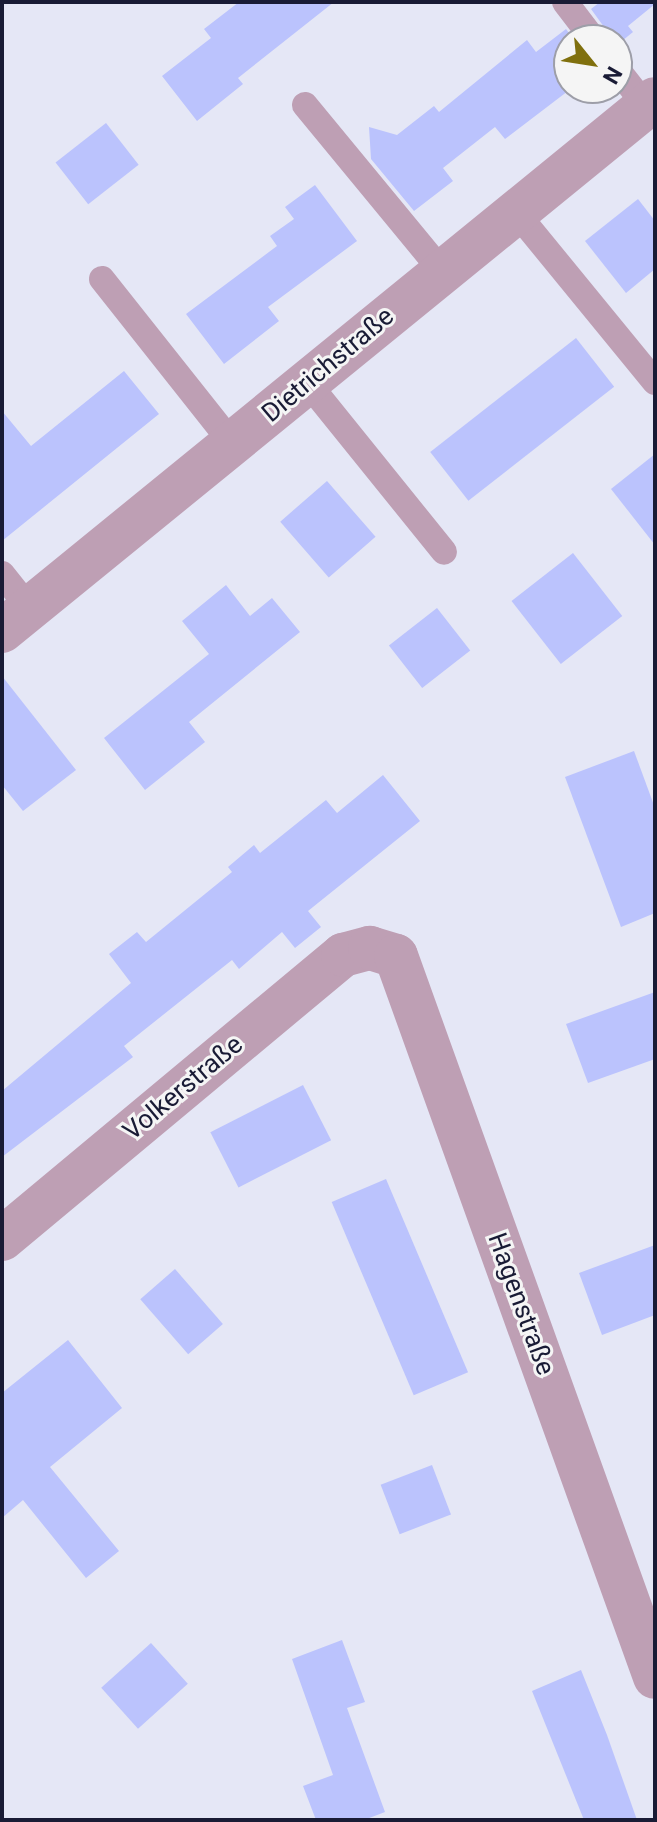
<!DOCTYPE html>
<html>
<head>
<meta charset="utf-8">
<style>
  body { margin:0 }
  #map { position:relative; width:657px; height:1822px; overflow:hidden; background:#e5e7f6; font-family:Roboto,sans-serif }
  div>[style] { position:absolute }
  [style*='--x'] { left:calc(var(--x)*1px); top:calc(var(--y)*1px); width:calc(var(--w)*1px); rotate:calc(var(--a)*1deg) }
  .building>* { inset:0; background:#bbc3fd; transform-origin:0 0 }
  .service>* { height:26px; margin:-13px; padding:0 13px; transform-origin:13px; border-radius:13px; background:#be9fb4 }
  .minor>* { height:44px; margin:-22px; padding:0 22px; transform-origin:22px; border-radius:22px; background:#be9fb4 }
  span { translate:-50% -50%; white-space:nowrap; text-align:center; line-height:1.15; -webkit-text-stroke:6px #f5f5f5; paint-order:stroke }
  .street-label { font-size:26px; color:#191b35 }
  .frame { position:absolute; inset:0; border:4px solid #191b35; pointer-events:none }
  .north { position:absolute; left:553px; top:24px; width:80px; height:80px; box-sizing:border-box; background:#f5f5f5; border:2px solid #9d9ea8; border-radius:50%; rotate:120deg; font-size:22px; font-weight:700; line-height:32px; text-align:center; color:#191b35 }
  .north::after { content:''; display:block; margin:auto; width:28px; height:36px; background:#80700e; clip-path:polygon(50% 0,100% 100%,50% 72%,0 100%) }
</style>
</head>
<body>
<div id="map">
  <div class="building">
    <div style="clip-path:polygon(239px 2px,334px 2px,238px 78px,243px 84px,197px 121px,162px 76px,211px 38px,204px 29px)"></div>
    <div style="clip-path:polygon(600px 2px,655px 2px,655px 4px,628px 26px,633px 32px,617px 45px,591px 9px)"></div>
    <div style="clip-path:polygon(566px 29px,574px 40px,569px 40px,568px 91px,505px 139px,495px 127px,443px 168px,453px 181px,414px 211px,371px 159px,369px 127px,397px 135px,434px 106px,439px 112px,527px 40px,536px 52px)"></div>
    <div style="left:106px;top:123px;width:53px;height:64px;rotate:52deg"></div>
    <div style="clip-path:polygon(315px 185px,357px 241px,268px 307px,279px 321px,224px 364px,186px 314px,277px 246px,270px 236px,294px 219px,285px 207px)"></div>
    <div style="clip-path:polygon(638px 199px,655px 221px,655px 269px,626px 293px,585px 241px)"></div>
    <div style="left:576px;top:338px;width:62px;height:185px;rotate:52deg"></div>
    <div style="clip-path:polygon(124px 371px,159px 414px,2px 541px,2px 411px,31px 446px)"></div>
    <div style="clip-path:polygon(655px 454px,655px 545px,611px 489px)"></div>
    <div style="left:327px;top:481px;width:74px;height:62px;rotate:49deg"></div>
    <div style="left:573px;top:553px;width:80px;height:78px;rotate:52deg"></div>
    <div style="clip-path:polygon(226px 585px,250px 616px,272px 598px,300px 632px,189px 722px,205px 742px,145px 790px,104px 738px,209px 654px,182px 621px)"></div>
    <div style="left:437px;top:608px;width:54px;height:61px;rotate:52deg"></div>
    <div style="clip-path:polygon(2px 676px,76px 770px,23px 811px,2px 785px)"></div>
    <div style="clip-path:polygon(634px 751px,655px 808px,655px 913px,621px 927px,565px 777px)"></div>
    <div style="clip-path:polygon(383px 775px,420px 821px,308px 911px,321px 927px,295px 948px,282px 932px,239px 969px,232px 960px,124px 1046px,133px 1057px,2px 1157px,2px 1091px,131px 983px,109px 954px,137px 932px,146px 942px,232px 872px,228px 867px,254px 845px,260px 853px,326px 800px,337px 813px)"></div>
    <div style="clip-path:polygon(655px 992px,655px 1059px,588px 1083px,566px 1024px)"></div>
    <div style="left:303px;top:1085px;width:62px;height:104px;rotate:63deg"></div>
    <div style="left:386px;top:1179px;width:210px;height:59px;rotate:67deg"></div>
    <div style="clip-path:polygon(655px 1245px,655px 1315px,602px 1335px,579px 1273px)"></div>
    <div style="left:175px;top:1269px;width:73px;height:46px;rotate:49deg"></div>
    <div style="clip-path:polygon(68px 1340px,122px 1408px,50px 1467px,119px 1551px,86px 1578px,23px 1500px,2px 1518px,2px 1393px)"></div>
    <div style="left:432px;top:1465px;width:53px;height:55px;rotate:69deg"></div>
    <div style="clip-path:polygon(342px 1640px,365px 1702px,347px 1708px,385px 1812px,364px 1820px,316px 1820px,303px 1786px,333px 1775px,292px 1659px)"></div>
    <div style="left:151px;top:1643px;width:55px;height:67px;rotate:48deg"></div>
    <div style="clip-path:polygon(581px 1670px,607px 1735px,637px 1820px,584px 1820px,532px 1691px)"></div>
  </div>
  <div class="service">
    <div style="--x:565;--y:2;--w:48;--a:52.7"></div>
    <div style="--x:617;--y:69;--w:47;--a:51.9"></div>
    <div style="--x:305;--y:105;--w:215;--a:50.5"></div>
    <div style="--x:515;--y:211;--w:221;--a:50.7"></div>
    <div style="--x:102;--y:279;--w:211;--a:51.6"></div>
    <div style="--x:307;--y:382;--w:218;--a:51.1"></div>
    <div style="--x:2;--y:574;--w:45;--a:51.3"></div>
  </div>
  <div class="minor">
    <div style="--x:2;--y:631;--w:842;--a:-39.17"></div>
    <div style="--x:2;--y:1239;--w:444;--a:-39.8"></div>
    <div style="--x:343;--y:955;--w:28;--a:-15"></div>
    <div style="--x:370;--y:948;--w:27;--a:17"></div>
    <div style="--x:396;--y:956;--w:766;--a:70.24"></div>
  </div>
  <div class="street-label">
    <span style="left:328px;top:365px;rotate:-40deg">Dietrichstraße</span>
    <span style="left:183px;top:1088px;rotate:-40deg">Volkerstraße</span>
    <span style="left:521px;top:1304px;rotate:70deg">Hagenstraße</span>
  </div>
  <div class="frame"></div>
  <div class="north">N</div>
</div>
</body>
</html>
